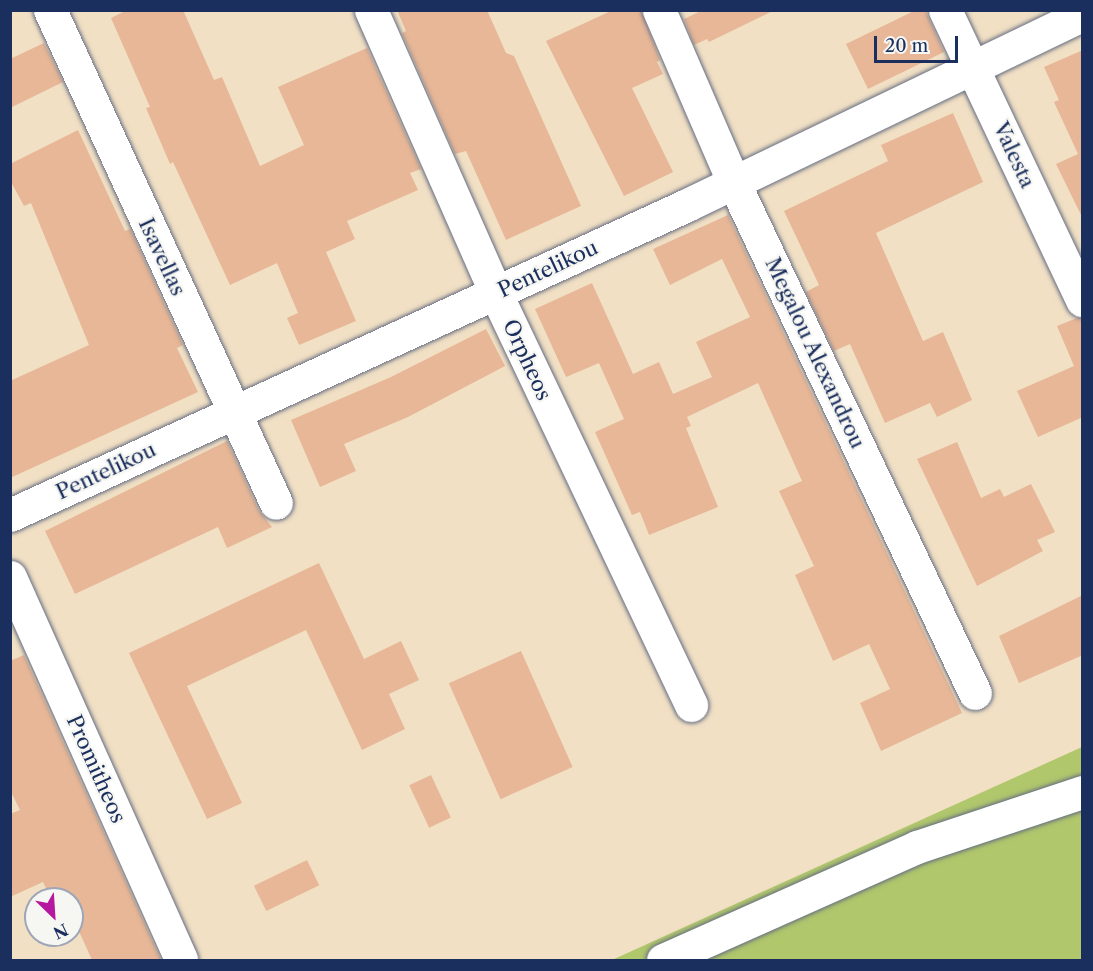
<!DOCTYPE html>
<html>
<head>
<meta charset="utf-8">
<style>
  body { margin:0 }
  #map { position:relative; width:1093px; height:971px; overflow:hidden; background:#f1e0c4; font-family:"Libre Caslon Text",serif }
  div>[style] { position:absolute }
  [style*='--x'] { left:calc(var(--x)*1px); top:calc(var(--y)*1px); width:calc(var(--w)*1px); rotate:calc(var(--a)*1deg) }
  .green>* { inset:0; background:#b0c76c }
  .building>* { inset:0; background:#e7b797; transform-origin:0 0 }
  .roads { filter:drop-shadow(0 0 2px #666d82) drop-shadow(0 0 2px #666d82) }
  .minor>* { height:33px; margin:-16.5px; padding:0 16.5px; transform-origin:16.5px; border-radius:16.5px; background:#fff }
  span { translate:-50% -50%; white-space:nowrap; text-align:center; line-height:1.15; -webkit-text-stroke:4.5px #f6f6f2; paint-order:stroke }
  .street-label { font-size:21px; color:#1b2f5e }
  .frame { position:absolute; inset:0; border:12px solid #1b2f5e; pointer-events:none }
  .north { position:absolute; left:24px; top:887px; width:60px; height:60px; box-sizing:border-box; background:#f6f6f2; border:2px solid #9ea6b7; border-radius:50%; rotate:155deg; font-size:16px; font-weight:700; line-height:24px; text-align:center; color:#1b2f5e }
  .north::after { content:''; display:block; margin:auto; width:21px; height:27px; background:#b5179e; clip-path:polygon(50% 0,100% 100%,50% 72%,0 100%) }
  .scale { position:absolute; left:874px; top:36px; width:84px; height:27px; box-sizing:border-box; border:3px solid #1b2f5e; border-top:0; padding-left:8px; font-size:18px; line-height:21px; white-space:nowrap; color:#1b2f5e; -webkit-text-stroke:4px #f6f6f2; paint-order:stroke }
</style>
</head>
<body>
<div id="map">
  <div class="green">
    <div style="clip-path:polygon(1082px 747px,1082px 960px,612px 960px)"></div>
  </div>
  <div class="building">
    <div style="clip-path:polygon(127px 10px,183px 10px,214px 80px,222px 77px,260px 166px,304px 145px,278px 87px,367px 48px,421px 169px,410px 173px,418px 190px,347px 221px,355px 239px,326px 252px,356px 321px,299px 345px,287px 318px,298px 313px,277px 263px,230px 285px,173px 162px,170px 164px,146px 108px,150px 107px,111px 18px)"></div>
    <div style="clip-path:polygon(397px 10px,487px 10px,506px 53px,514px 56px,581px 206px,506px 240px,466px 151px,455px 154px,402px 33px,406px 31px)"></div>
    <div style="clip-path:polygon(613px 10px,641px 10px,660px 60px,657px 62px,663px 74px,632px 88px,673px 172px,624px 196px,546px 41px)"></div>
    <div style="clip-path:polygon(703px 10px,775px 10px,709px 42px,707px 39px,694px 45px,684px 19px)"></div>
    <div style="clip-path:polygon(916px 10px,925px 10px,944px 52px,868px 89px,846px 44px)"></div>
    <div style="clip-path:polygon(44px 43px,63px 82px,10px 108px,10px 59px)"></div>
    <div style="clip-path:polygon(1083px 50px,1083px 219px,1056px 164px,1078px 154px,1054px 102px,1059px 100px,1044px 67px)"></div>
    <div style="clip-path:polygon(953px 113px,983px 182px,876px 233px,923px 341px,943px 332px,972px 400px,937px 417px,930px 403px,885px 423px,850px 344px,834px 351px,806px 292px,819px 285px,784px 211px,888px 161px,881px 145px)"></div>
    <div style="clip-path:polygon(78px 130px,125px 231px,130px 229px,183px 345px,177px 348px,198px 392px,10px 478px,10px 381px,89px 345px,31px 203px,24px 206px,10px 180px,10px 164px)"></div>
    <div style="clip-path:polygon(728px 215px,962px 713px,881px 751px,860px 703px,890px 689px,869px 644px,833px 661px,795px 575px,814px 566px,779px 491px,802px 481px,758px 383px,687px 417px,691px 426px,686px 428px,718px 507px,649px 535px,640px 512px,632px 515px,595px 432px,624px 419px,599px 363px,566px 377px,535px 309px,592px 283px,633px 374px,659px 362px,673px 394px,712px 377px,696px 342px,750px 317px,722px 259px,670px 285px,653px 249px)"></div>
    <div style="clip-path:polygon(1077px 318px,1083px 318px,1083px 417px,1038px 437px,1017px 391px,1074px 366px,1057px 326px)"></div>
    <div style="clip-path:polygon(486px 329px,505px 366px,408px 417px,344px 444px,356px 471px,320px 487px,291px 420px,391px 377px)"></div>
    <div style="clip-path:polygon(227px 441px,259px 511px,272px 527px,227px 548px,218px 527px,75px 594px,45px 531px)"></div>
    <div style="clip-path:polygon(957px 442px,981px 498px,1000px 489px,1004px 497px,1031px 484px,1055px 532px,1037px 540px,1043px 551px,977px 586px,917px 459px)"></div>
    <div style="clip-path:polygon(319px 563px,364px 659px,401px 641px,419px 680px,389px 694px,405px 729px,362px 750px,306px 630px,187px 686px,242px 803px,207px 819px,129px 653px)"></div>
    <div style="clip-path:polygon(1083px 595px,1083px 655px,1019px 683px,999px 636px)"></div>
    <div style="left:521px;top:651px;width:127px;height:79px;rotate:66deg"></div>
    <div style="clip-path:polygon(24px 655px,161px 960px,92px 960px,72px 916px,72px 899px,51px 899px,43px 882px,10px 897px,10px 814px,20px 810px,10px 790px,10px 661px)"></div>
    <div style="left:431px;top:775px;width:47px;height:24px;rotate:65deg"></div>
    <div style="left:307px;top:860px;width:28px;height:59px;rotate:64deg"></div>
  </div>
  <div class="roads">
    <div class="minor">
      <div style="--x:50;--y:10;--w:542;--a:65.37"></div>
      <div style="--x:371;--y:10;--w:310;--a:66.2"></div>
      <div style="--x:496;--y:294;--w:455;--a:64.6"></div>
      <div style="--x:659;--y:10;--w:189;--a:66.6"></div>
      <div style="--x:734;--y:183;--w:564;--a:64.71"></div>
      <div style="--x:945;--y:10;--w:321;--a:64.7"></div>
      <div style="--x:10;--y:515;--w:745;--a:-24.6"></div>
      <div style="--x:687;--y:205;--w:438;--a:-25.7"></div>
      <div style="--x:10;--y:577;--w:419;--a:65.9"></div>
      <div style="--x:663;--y:960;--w:278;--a:-24"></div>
      <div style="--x:917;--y:847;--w:174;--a:-18.4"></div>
    </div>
  </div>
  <div class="street-label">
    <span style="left:1014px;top:155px;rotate:65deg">Valesta</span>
    <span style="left:162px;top:257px;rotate:65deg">Isavellas</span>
    <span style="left:548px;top:269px;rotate:-25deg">Pentelikou</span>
    <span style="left:815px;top:353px;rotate:65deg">Megalou Alexandrou</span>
    <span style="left:527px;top:360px;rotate:65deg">Orpheos</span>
    <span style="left:106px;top:471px;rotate:-25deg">Pentelikou</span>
    <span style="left:96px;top:769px;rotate:66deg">Promitheos</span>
  </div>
  <div class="frame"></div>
  <div class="north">N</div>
  <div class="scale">20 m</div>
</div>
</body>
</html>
